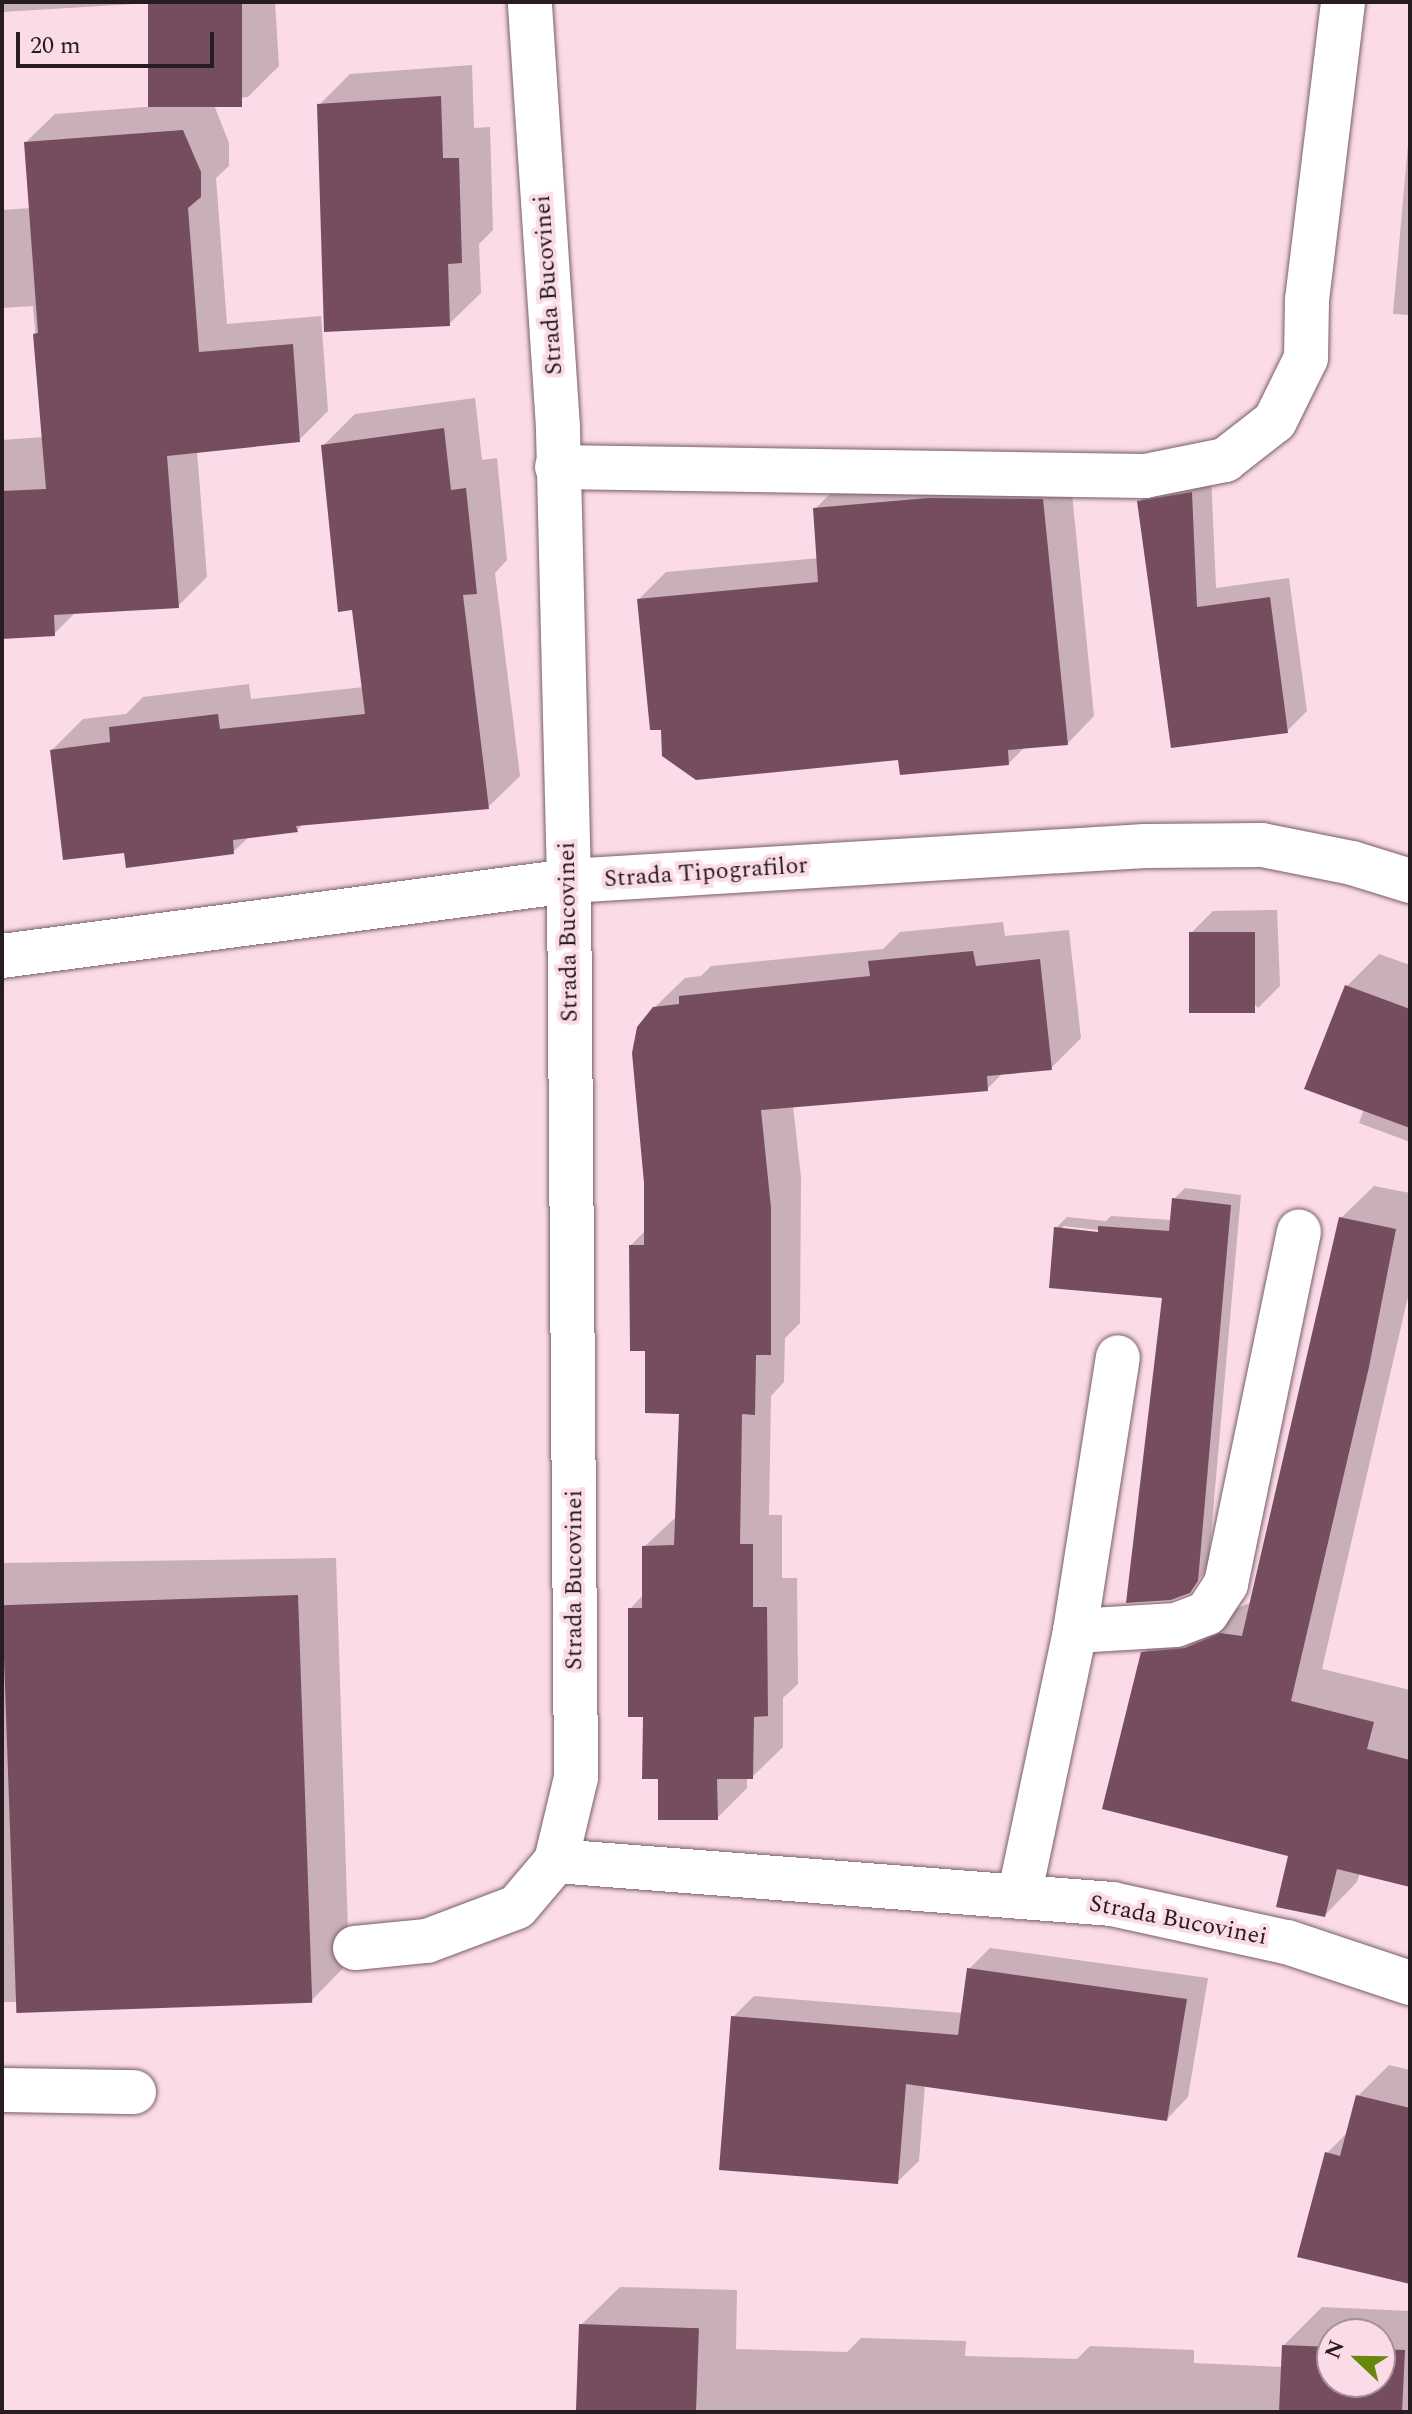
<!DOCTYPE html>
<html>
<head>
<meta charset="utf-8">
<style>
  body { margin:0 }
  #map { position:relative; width:1412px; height:2414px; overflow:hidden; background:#fadbe7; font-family:Spectral,serif }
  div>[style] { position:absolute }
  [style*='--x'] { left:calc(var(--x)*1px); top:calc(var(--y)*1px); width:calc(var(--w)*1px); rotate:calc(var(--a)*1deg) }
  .shadow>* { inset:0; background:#0003 }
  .building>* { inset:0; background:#764d5e; transform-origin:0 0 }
  .roads { filter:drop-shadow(0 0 2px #785e68) drop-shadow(0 0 2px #785e68) }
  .minor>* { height:44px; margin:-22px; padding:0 22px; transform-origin:22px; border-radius:22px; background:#fff }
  span { translate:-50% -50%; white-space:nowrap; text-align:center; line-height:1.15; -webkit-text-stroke:8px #fadbe7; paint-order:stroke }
  .street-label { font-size:24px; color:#271c21 }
  .frame { position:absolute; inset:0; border:4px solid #271c21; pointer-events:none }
  .north { position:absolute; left:1316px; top:2318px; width:80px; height:80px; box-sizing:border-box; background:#fadbe7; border:2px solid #a68f98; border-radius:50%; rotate:292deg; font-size:22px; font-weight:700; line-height:32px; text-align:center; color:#271c21 }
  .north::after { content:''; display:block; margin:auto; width:28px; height:36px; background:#66880b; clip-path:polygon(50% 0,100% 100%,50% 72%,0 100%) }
  .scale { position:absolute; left:16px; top:32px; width:198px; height:36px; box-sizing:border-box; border:4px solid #271c21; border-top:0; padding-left:10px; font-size:24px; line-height:28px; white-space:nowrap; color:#271c21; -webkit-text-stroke:6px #fadbe7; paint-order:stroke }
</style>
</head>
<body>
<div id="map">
  <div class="shadow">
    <div style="clip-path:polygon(2px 2px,275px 2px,279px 66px,248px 97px,212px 100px,229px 143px,229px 166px,216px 178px,227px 324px,321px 316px,328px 411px,299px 440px,197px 451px,207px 577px,178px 606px,77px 611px,54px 634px,2px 637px,2px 440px,44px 437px,33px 306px,2px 308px,2px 210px,31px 208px,26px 142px,55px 114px,158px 106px,150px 3px,2px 12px)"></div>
    <div style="clip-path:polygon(472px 65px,474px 128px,490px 127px,493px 230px,479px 244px,481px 293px,449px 324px,319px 105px,350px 74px)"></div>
    <div style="clip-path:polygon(1410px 121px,1410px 315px,1393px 314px)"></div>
    <div style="clip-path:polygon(475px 398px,482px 460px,497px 458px,507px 560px,495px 573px,520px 776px,488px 807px,303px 824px,297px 830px,250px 836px,233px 852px,125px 851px,52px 750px,83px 719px,126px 714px,143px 697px,249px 684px,251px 699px,364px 687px,354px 608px,323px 446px,355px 414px)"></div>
    <div style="clip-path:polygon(1070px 473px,1094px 716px,1068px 743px,1025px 747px,1009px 763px,899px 758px,663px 728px,639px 599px,666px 572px,819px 558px,815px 509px,842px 482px)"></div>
    <div style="clip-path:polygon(1211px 474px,1216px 588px,1289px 578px,1307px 711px,1287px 731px,1173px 746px,1139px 502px,1159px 482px)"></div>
    <div style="clip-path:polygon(1277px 910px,1280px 986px,1258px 1008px,1191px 933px,1213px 911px)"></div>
    <div style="clip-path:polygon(1003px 922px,1005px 936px,1069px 930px,1081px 1038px,1051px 1068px,1004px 1072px,987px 1089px,793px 1106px,801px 1177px,800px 1323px,785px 1338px,784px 1382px,771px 1396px,769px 1515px,782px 1515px,782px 1578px,797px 1578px,798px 1684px,783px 1698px,783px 1747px,752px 1777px,747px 1777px,747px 1788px,717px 1818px,660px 1777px,645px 1715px,630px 1609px,644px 1594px,644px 1547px,677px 1516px,681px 1412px,647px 1349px,631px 1245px,646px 1230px,654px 1008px,685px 978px,701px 976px,711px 966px,883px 949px,900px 932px)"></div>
    <div style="clip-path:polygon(1379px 954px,1410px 965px,1410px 1142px,1359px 1123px,1364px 1109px,1347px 986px)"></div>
    <div style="clip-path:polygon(1374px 1186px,1410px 1193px,1410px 1288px,1322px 1669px,1410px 1690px,1410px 1885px,1360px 1872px,1357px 1882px,1325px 1915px,1291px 1855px,1143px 1653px,1176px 1620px,1219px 1616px,1252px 1602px,1341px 1218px)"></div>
    <div style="clip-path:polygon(evenodd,1185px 1188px,1241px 1195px,1208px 1568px,1189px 1591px,1165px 1297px,1056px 1228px,1067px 1217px,1106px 1221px,1111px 1216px,1172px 1220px,1174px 1199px,1185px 1188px,1063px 1226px,1108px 1231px,1108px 1235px,1063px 1230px,1063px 1226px)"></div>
    <div style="clip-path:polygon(336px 1558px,349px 1962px,311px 2001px,2px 2002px,2px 1563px)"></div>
    <div style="clip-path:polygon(990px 1948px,1208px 1978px,1188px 2097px,1167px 2119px,925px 2084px,919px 2161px,897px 2182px,733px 2017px,754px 1996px,963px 2013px,969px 1969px)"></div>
    <div style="clip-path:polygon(1389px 2065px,1410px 2070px,1410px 2282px,1327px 2153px,1349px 2131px,1358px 2096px)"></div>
    <div style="clip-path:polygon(evenodd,620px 2287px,737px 2290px,736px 2349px,847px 2352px,861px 2338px,966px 2341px,965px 2356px,1077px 2359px,1090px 2346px,1194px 2350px,1194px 2363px,1283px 2367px,1283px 2346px,1322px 2307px,1410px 2311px,1410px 2412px,578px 2412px,581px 2325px,620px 2287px,1332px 2334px,1380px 2334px,1380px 2382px,1332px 2382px,1332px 2334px)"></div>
  </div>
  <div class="building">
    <div style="left:148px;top:2px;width:94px;height:105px"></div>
    <div style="clip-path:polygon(441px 96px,443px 158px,459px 158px,462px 263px,448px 264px,450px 326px,324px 332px,317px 104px)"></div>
    <div style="clip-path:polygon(183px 130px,201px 172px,201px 197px,188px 208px,199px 352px,293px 344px,300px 442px,167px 456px,179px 608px,54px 615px,55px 636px,2px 639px,2px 491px,46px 489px,33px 334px,38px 333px,24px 142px)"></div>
    <div style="clip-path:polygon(444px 428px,451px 490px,466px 488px,477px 594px,463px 595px,489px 809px,296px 826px,298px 832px,233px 840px,234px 854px,126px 868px,124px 853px,63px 860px,50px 750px,110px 742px,109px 727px,218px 714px,220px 729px,365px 714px,352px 610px,338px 612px,321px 445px)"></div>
    <div style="clip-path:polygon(1192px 492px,1197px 607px,1270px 597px,1288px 733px,1171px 748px,1137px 501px)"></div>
    <div style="clip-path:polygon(928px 498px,1043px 499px,1068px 745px,1008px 750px,1009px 765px,900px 775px,898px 760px,696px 780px,662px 756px,661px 730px,650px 730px,637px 599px,818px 582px,813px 508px)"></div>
    <div style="left:1189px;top:932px;width:66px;height:81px"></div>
    <div style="clip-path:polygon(973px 951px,976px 966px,1040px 959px,1052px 1070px,987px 1076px,988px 1091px,761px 1110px,771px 1208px,771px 1355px,756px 1355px,755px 1415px,742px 1414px,740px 1544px,753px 1544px,753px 1607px,767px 1607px,768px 1716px,754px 1717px,753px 1779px,717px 1779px,718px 1820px,658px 1820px,658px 1779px,642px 1779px,643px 1717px,628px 1717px,628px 1608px,642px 1608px,642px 1546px,674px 1545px,679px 1414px,645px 1413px,645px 1351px,630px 1351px,629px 1245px,644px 1245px,644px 1183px,632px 1053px,637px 1027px,653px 1007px,679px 1004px,679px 996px,870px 976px,868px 961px)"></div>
    <div style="clip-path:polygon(1345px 985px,1410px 1009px,1410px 1128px,1304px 1089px)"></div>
    <div style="clip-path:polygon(1172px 1198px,1231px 1205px,1198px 1581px,1190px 1593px,1171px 1600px,1126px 1603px,1162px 1298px,1049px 1288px,1054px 1227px,1098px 1232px,1098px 1226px,1169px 1231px)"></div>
    <div style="clip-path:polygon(1339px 1217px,1396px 1229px,1369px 1367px,1291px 1701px,1374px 1722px,1367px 1749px,1410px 1760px,1410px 1887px,1337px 1869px,1325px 1917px,1276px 1907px,1288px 1856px,1102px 1809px,1141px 1652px,1185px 1648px,1220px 1633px,1242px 1636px)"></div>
    <div style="left:298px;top:1595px;width:408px;height:296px;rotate:88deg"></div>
    <div style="clip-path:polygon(967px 1968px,1187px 1999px,1167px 2121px,906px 2084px,898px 2184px,719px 2170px,731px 2016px,958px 2035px)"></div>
    <div style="clip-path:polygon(1356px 2095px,1410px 2108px,1410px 2284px,1297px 2257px,1325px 2152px,1340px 2156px)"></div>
    <div style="left:579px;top:2324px;width:120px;height:88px;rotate:2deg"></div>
    <div style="clip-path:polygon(1282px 2345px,1332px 2347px,1332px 2382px,1380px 2382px,1380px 2349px,1405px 2350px,1402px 2412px,1279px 2412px)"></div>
  </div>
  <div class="roads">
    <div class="minor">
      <div style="--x:557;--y:467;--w:588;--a:0.88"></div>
      <div style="--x:1145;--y:476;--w:82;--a:-11.3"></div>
      <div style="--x:1225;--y:460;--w:63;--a:-38"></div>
      <div style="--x:1275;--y:421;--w:70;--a:-63.8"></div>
      <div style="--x:1306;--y:358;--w:58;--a:-89"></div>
      <div style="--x:1307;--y:300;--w:300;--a:-83.1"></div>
      <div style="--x:2;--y:956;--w:572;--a:-7.54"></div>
      <div style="--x:569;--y:881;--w:577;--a:-3.48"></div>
      <div style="--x:1145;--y:846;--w:117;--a:-0.5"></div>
      <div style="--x:1262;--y:845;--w:92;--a:11.3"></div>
      <div style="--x:1352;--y:863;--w:61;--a:17.2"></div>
      <div style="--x:1075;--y:1631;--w:101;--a:-3.4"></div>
      <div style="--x:1176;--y:1625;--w:33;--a:-21"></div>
      <div style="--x:1207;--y:1613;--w:35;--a:-57"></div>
      <div style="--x:1226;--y:1584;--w:360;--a:-78.3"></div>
      <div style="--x:556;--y:1861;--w:558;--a:4.42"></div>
      <div style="--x:1112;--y:1904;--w:179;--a:12.3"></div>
      <div style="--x:1287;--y:1942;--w:130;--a:18.4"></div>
      <div style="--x:1019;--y:1897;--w:272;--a:-78.1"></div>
      <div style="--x:1075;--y:1631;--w:277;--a:-81.1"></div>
      <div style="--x:355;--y:1948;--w:72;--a:-5.6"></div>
      <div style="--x:427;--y:1941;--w:96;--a:-20.7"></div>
      <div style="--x:517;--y:1907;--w:60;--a:-49.7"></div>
      <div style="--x:556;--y:1861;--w:85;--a:-76.5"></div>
      <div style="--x:576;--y:1778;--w:897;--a:-90.45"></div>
      <div style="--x:569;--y:881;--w:454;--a:-91.4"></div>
      <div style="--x:558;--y:427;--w:426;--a:-93.8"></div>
      <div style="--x:2;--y:2090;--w:132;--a:0.9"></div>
    </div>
  </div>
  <div class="street-label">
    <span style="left:549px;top:285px;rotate:-94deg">Strada Bucovinei</span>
    <span style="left:706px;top:873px;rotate:-4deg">Strada Tipografilor</span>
    <span style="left:569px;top:932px;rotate:-91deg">Strada Bucovinei</span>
    <span style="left:575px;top:1580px;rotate:-90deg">Strada Bucovinei</span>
    <span style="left:1178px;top:1921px;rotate:11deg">Strada Bucovinei</span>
  </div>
  <div class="frame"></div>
  <div class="north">N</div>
  <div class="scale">20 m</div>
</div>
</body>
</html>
